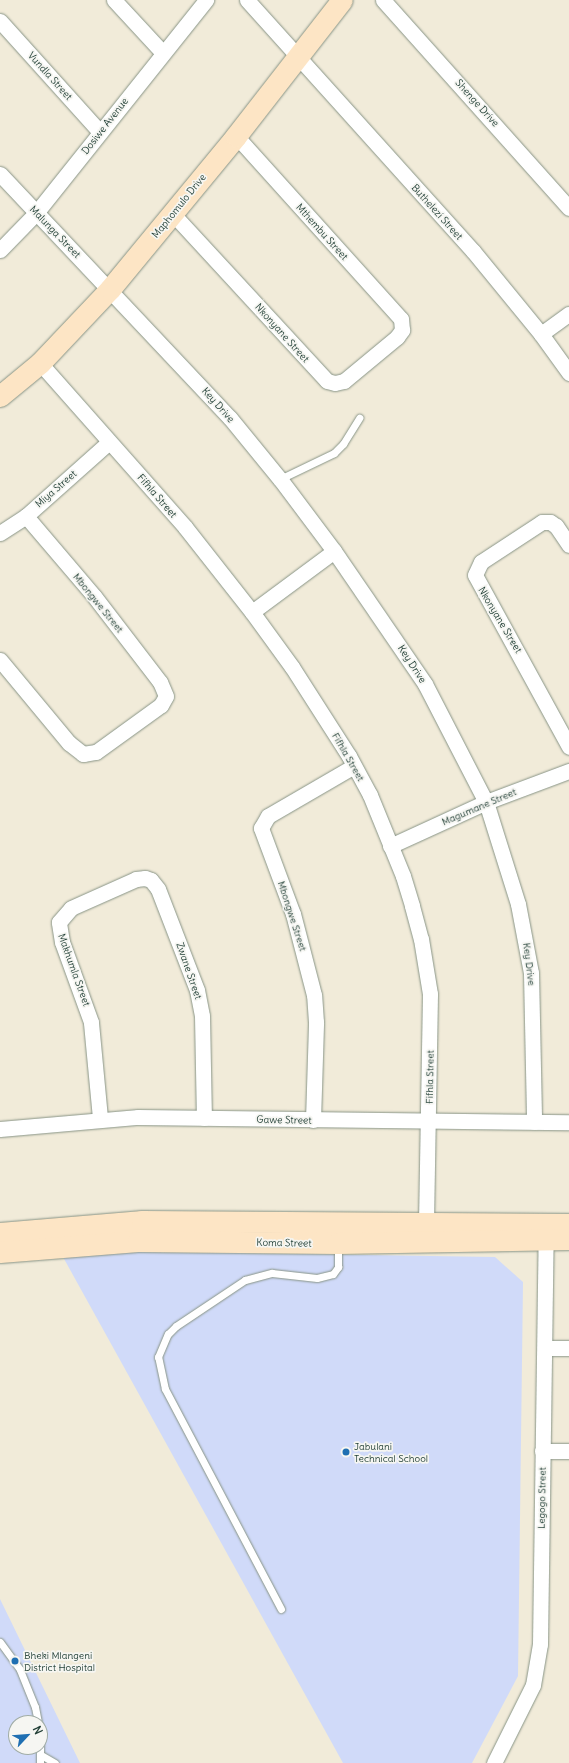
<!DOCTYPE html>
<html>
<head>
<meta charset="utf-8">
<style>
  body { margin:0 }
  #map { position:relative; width:569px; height:1763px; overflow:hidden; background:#f1ebd9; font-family:Delius,sans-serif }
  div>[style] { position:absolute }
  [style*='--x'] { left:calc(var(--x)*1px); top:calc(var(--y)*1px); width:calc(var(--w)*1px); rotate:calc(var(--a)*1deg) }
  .built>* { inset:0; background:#d0daf9 }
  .roads { filter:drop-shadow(0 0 1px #889486) drop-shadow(0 0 1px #889486) }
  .lane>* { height:7px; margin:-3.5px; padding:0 3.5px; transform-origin:3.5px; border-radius:3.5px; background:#fff }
  .street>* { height:15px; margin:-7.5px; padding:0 7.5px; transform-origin:7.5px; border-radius:7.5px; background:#fff }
  .secondary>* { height:21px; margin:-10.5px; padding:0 10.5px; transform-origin:10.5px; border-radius:10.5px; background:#fde5c5 }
  .dots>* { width:11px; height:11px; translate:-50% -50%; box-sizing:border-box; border:2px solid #f6f6f2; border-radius:50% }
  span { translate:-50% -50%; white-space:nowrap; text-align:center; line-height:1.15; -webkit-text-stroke:3.5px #f6f6f2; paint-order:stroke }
  .street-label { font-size:10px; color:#1f3d34 }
  .poi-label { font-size:10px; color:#1f3d34 }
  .left { translate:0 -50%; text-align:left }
  .north { position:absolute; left:8px; top:1715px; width:40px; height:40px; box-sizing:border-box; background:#f6f6f2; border:1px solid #a0aca6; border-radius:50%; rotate:64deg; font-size:11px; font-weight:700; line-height:16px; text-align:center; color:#1f3d34 }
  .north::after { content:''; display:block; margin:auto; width:14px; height:18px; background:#1f6fb2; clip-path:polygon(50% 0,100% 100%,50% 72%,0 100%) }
</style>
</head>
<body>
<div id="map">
  <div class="built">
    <div style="clip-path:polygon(120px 1251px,495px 1257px,523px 1282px,518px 1676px,472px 1763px,343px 1763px,63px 1257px)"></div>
    <div style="clip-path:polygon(evenodd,0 1599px,80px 1763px,0 1763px,0 1599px,16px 1723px,40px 1723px,40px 1747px,16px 1747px,16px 1723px)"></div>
  </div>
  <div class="roads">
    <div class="lane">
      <div style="--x:280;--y:479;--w:60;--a:-25.7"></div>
      <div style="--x:334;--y:453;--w:13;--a:-45"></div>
      <div style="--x:343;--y:444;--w:31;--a:-58"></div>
      <div style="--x:281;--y:1609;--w:249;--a:-117.8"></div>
      <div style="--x:165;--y:1389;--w:33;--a:-102"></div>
      <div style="--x:158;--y:1357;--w:25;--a:-67"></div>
      <div style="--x:168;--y:1334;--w:11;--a:-45"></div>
      <div style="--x:176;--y:1326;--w:83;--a:-33.7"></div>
      <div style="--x:245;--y:1280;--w:28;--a:-15"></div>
      <div style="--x:272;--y:1273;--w:45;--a:6.3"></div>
      <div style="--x:317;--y:1278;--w:16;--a:-14"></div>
      <div style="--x:333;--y:1274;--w:9;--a:-54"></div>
      <div style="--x:338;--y:1267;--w:22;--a:-90"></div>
      <div style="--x:0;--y:1642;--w:34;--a:54"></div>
      <div style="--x:20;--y:1670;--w:40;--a:68"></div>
      <div style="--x:35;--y:1707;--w:16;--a:79"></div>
      <div style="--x:41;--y:1755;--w:16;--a:30"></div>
      <div style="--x:40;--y:1763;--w:26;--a:-90"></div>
    </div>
    <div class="street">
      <div style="--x:114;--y:0;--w:72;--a:47.2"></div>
      <div style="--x:247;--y:0;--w:338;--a:48"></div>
      <div style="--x:473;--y:251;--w:107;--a:50.7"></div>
      <div style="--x:541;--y:334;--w:48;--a:54.3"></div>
      <div style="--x:383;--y:0;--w:279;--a:48.2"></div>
      <div style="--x:0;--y:21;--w:149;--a:48"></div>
      <div style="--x:0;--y:174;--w:335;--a:46.7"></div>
      <div style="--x:230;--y:418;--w:79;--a:50.7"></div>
      <div style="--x:280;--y:479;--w:90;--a:53.1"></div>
      <div style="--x:334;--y:551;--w:161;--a:55.6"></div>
      <div style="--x:425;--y:684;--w:133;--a:62.7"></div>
      <div style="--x:486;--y:802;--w:107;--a:72.6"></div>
      <div style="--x:518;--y:904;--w:70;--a:79.3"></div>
      <div style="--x:531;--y:973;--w:149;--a:88.8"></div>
      <div style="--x:173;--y:214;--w:227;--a:47.3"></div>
      <div style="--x:327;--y:381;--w:8;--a:14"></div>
      <div style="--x:335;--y:383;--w:9;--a:-13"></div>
      <div style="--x:344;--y:381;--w:69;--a:-39.7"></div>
      <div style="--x:397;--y:337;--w:9;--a:-54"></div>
      <div style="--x:402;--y:330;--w:11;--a:-95"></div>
      <div style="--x:401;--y:319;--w:246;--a:-132"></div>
      <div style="--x:0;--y:250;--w:52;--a:-45.8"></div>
      <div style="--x:36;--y:213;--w:273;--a:-51.4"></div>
      <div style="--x:541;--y:334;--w:34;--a:-36"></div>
      <div style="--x:40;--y:363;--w:219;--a:48.5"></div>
      <div style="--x:185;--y:527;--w:108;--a:51.8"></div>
      <div style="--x:252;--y:612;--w:68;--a:54"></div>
      <div style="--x:292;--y:667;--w:106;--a:57.4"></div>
      <div style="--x:349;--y:756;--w:44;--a:61.7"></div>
      <div style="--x:370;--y:795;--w:87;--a:67.8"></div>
      <div style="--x:403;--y:876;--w:31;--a:73"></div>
      <div style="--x:412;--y:906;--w:34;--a:75"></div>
      <div style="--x:421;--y:939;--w:56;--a:80.7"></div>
      <div style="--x:430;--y:994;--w:238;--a:91"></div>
      <div style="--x:0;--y:533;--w:31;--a:-33"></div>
      <div style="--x:26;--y:516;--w:111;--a:-41.7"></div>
      <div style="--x:569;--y:545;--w:23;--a:-124"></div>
      <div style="--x:556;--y:526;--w:7;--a:-146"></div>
      <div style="--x:550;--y:522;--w:8;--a:180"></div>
      <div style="--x:542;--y:522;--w:73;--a:146.7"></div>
      <div style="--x:481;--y:562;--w:14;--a:115"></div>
      <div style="--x:475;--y:575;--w:196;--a:61.3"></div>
      <div style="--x:252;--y:612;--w:102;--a:-36.6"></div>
      <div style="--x:0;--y:660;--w:108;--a:50.3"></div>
      <div style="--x:69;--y:743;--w:18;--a:38"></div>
      <div style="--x:83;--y:754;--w:13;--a:-9"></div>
      <div style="--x:96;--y:752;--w:80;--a:-35.9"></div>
      <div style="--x:161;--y:705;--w:10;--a:-61"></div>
      <div style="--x:166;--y:696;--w:15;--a:-113"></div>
      <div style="--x:160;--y:682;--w:108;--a:-127.5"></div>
      <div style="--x:94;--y:596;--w:105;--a:-130.4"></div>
      <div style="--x:390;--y:846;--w:106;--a:-24.6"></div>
      <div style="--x:486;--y:802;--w:89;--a:-20.5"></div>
      <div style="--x:100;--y:1118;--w:96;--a:-95.4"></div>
      <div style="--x:91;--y:1022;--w:85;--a:-109.9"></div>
      <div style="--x:62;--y:942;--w:20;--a:-99"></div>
      <div style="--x:59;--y:922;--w:18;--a:-49"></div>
      <div style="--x:71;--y:908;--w:71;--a:-24"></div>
      <div style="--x:136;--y:879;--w:9;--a:-6"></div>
      <div style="--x:145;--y:878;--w:6;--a:18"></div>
      <div style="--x:151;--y:880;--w:11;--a:52"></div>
      <div style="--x:158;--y:889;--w:108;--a:68.9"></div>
      <div style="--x:197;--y:990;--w:26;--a:79"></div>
      <div style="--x:202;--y:1016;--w:102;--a:88.9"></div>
      <div style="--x:313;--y:1120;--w:98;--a:-88.2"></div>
      <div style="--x:316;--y:1022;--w:27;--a:-94"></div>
      <div style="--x:314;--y:995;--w:84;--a:-104.5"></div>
      <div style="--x:293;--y:914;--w:92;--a:-110.4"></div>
      <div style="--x:261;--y:828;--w:14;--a:-60"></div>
      <div style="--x:268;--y:816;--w:99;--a:-30.2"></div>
      <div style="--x:0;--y:1129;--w:139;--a:-5"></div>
      <div style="--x:138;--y:1117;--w:431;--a:0.7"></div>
      <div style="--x:545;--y:1348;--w:24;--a:0"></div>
      <div style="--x:542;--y:1451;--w:27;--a:0"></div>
      <div style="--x:494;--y:1763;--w:87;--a:-63.4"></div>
      <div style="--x:533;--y:1685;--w:42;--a:-80.3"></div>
      <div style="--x:540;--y:1644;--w:414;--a:-89.2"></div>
    </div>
    <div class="secondary">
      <div style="--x:0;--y:396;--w:52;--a:-39.5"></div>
      <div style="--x:40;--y:363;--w:102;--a:-46.6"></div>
      <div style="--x:110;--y:289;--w:198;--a:-50.5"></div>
      <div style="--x:236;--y:136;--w:172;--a:-52.1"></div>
      <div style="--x:0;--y:1233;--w:143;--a:-4.8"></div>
      <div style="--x:142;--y:1221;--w:427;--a:0.4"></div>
      <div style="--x:0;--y:1252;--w:138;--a:-4.6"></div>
      <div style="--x:138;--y:1241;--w:200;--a:0.6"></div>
      <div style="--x:338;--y:1243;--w:231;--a:-1"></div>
    </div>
  </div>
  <div class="dots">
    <div style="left:346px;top:1452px;background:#1f6fb2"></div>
    <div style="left:15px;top:1661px;background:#1f6fb2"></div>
  </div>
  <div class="street-label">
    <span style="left:50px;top:76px;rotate:48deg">Vundla Street</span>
    <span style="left:477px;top:103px;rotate:48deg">Shenge Drive</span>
    <span style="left:105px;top:126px;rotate:-52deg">Dosiwe Avenue</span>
    <span style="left:179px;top:206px;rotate:-51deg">Maphomulo Drive</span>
    <span style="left:437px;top:212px;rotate:48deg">Buthelezi Street</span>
    <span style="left:55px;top:232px;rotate:46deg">Malunga Street</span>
    <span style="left:322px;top:232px;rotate:48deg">Mthembu Street</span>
    <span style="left:282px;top:333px;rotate:48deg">Nkonyane Street</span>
    <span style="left:218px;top:405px;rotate:48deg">Key Drive</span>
    <span style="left:56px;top:489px;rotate:-41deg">Miya Street</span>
    <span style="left:157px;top:496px;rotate:49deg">Fifhla Street</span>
    <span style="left:98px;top:603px;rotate:51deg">Mbongwe Street</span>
    <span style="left:500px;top:620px;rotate:59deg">Nkonyane Street</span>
    <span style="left:412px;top:664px;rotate:57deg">Key Drive</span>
    <span style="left:348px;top:757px;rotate:60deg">Fifhla Street</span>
    <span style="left:479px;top:807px;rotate:-23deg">Magumane Street</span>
    <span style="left:292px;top:916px;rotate:72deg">Mbongwe Street</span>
    <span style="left:529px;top:964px;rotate:83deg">Key Drive</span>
    <span style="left:74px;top:970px;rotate:70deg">Makhumla Street</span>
    <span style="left:189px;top:971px;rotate:71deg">Zwane Street</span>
    <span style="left:430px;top:1077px;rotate:-89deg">Fifhla Street</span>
    <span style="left:284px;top:1120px;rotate:1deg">Gawe Street</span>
    <span style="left:284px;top:1243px;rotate:1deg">Koma Street</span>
    <span style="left:542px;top:1498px;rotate:-89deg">Legogo Street</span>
  </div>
  <div class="poi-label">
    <span class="left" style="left:354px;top:1452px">Jabulani<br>Technical School</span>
    <span class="left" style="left:24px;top:1661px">Bheki Mlangeni<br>District Hospital</span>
  </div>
  <div class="north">N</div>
</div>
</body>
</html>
